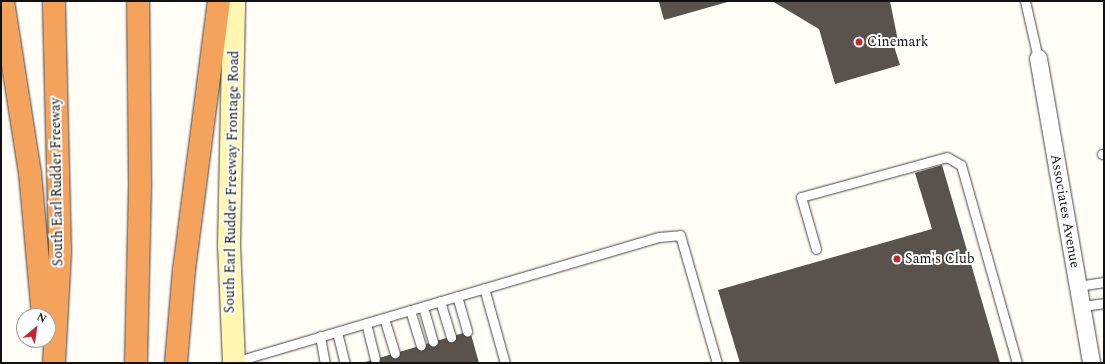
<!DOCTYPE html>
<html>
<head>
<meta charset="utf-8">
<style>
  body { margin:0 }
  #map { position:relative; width:1105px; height:364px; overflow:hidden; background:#fffdf5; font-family:Spectral,serif }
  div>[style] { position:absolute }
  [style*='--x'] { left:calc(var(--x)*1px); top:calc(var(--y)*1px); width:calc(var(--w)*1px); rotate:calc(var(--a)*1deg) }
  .building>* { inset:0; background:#5a524d }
  .roads { filter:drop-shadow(0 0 1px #444) drop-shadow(0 0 1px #444) }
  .service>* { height:9px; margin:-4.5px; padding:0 4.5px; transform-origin:4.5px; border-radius:4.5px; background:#fff }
  .minor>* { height:17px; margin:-8.5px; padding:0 8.5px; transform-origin:8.5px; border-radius:8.5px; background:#fff }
  .secondary>* { height:22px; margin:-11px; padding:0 11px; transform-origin:11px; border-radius:11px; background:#fff6b0 }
  .motorway>* { height:22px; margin:-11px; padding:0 11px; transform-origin:11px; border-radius:11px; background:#f5a25d }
  .dots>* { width:11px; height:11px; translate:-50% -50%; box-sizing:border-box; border:2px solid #fff; border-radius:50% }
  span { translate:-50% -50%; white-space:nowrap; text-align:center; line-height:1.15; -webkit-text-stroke:4px #fff; paint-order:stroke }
  .poi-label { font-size:14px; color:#111 }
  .left { translate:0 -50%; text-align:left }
  .street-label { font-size:14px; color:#111 }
  .frame { position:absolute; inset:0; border:2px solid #111; pointer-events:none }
  .north { position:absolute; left:16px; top:308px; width:40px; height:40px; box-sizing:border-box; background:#fff; border:1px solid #a0a0a0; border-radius:50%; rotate:29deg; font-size:11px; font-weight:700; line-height:16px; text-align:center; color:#111 }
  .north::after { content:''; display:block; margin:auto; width:14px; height:18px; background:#c4262e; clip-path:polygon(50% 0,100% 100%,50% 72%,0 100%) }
</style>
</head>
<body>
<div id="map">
  <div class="building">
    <div style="clip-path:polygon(655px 1px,731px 1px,664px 20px,659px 2px)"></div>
    <div style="clip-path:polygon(772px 1px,890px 1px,898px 41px,893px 43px,900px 65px,835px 84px,819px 29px)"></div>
    <div style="clip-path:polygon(942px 165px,1000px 363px,740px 363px,718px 290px,932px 229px,915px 173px)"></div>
    <div style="clip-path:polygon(470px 331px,479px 363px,362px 363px)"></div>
  </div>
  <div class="roads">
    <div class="service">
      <div style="--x:1025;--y:1;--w:58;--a:77.2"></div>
      <div style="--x:1102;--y:154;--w:2;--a:0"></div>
      <div style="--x:816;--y:249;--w:54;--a:-106.1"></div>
      <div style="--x:801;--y:197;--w:151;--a:-15.3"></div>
      <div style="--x:947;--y:157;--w:16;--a:30"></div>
      <div style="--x:961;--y:165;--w:206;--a:74.2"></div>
      <div style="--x:1078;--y:286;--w:26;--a:-9"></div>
      <div style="--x:484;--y:288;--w:78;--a:74.4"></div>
      <div style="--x:457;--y:296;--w:37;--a:74"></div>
      <div style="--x:440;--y:301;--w:38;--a:73"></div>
      <div style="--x:1081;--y:306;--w:23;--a:-7"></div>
      <div style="--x:423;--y:307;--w:36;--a:74"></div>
      <div style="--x:410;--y:310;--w:37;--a:73"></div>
      <div style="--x:384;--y:318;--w:37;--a:73"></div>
      <div style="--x:366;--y:323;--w:37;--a:76"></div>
      <div style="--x:337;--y:332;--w:32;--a:76"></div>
      <div style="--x:320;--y:336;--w:27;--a:80"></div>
      <div style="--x:234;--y:362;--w:443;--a:-16.4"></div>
      <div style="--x:659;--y:237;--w:21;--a:-5"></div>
      <div style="--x:680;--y:235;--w:133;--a:73.9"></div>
    </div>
    <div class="minor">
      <div style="--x:1038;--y:58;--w:310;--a:80.1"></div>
    </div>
    <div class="secondary">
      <div style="--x:234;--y:363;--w:117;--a:-92.4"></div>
      <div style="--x:229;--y:246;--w:245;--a:-88.8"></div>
    </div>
    <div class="motorway">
      <div style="--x:3;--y:1;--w:174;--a:81.1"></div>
      <div style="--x:30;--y:173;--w:144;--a:84.8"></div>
      <div style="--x:54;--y:363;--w:112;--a:-86.9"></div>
      <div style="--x:60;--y:251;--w:250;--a:-91.4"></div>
      <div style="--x:136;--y:363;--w:181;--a:-88.7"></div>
      <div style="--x:140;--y:182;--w:181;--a:-90.6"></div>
      <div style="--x:176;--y:363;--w:93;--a:-85.1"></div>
      <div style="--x:184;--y:270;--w:271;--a:-82.6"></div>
    </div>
  </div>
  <div class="dots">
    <div style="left:859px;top:42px;background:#c4262e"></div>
    <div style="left:897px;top:259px;background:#c4262e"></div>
  </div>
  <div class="poi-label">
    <span class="left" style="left:867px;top:42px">Cinemark</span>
    <span class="left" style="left:905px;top:259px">Sam's Club</span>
  </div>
  <div class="street-label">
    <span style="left:57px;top:182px;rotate:-91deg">South Earl Rudder Freeway</span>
    <span style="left:232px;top:182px;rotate:-89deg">South Earl Rudder Freeway Frontage Road</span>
    <span style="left:1065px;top:211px;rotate:80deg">Associates Avenue</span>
  </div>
  <div class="frame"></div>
  <div class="north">N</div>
</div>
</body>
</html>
